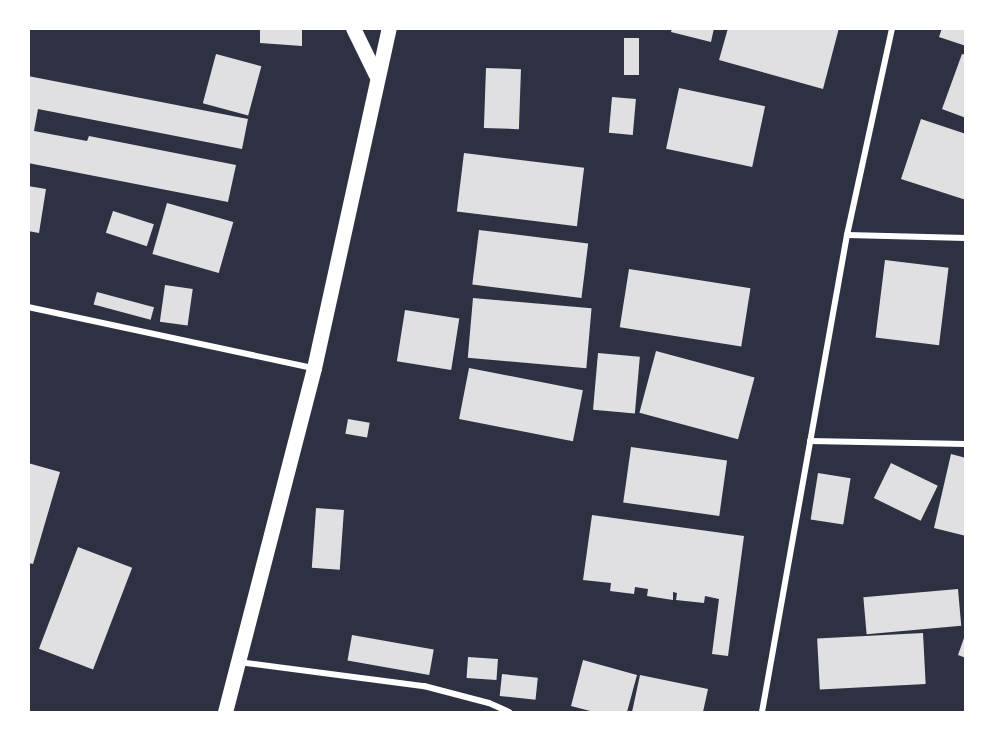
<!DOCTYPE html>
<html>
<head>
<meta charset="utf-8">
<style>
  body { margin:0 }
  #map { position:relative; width:994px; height:741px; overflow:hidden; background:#2d3142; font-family:"Exo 2",sans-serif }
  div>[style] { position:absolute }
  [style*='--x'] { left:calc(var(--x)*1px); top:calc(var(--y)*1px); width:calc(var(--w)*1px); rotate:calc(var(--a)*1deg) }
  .building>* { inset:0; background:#e0e0e3; transform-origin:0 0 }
  .minor>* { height:6px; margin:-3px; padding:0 3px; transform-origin:3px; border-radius:3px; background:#fff }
  .primary>* { height:15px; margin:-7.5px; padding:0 7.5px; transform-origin:7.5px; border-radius:7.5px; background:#fff }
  span { translate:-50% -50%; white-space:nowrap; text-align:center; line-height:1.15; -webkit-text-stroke:5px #fff; paint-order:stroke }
  .frame { position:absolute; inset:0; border:30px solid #fff; pointer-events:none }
</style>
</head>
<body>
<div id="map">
  <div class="building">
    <div style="clip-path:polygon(260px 28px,302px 28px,302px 46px,260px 43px)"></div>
    <div style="clip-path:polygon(672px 28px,714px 28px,711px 42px,671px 32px)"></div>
    <div style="clip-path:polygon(728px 28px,839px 28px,823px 89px,719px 60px)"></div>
    <div style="clip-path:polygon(942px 28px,966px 28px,966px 46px,939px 37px)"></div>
    <div style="left:624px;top:38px;width:15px;height:37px"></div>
    <div style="left:216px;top:54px;width:47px;height:51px;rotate:15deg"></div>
    <div style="clip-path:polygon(962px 54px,966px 55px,966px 118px,942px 109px)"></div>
    <div style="left:486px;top:68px;width:35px;height:60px;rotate:2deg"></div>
    <div style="clip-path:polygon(28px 76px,248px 119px,242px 149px,38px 109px,34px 131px,87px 141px,89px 136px,236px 165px,228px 202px,28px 163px)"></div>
    <div style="left:679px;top:88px;width:88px;height:62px;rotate:12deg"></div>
    <div style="left:612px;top:97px;width:24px;height:36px;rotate:5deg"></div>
    <div style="clip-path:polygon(921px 119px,966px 134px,966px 200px,901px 179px)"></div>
    <div style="left:464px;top:153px;width:121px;height:59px;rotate:7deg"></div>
    <div style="clip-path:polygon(28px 186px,46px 189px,39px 233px,28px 231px)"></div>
    <div style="left:167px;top:203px;width:69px;height:53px;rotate:16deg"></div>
    <div style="left:113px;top:211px;width:43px;height:23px;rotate:18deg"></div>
    <div style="left:479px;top:230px;width:110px;height:55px;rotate:7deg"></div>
    <div style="left:885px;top:260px;width:64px;height:78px;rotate:7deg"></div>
    <div style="left:629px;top:269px;width:123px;height:59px;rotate:9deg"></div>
    <div style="left:165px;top:285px;width:28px;height:37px;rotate:8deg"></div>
    <div style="left:97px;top:292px;width:59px;height:13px;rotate:15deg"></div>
    <div style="left:473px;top:298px;width:119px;height:60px;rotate:5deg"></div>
    <div style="left:405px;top:310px;width:55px;height:52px;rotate:9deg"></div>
    <div style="left:656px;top:351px;width:102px;height:64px;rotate:15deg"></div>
    <div style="left:598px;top:353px;width:42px;height:57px;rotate:5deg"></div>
    <div style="left:469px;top:368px;width:116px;height:52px;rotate:11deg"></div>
    <div style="left:348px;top:419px;width:22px;height:15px;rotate:10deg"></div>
    <div style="left:631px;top:447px;width:97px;height:56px;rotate:8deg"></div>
    <div style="clip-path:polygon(951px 454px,966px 458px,966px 536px,934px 528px)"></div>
    <div style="clip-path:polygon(28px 463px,60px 472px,33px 564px,28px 563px)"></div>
    <div style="left:891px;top:463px;width:52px;height:39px;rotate:26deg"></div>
    <div style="left:818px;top:473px;width:33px;height:47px;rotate:9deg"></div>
    <div style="left:316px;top:508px;width:28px;height:60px;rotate:4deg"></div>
    <div style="clip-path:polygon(592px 515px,744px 536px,728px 656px,712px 654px,719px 599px,705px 596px,704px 603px,676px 600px,677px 593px,673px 592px,673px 600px,647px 596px,648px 589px,635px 587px,634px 594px,610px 591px,611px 583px,583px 580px)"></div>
    <div style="left:78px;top:547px;width:58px;height:109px;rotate:21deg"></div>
    <div style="left:958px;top:589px;width:37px;height:95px;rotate:85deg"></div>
    <div style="left:923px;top:633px;width:51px;height:106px;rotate:87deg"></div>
    <div style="left:352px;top:635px;width:83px;height:26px;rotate:10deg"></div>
    <div style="clip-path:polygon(965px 635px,966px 635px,966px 658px,958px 655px)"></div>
    <div style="left:468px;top:657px;width:30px;height:21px;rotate:4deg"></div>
    <div style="clip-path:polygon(583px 660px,637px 675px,627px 712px,594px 712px,571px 706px)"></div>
    <div style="left:502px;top:674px;width:36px;height:22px;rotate:6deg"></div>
    <div style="clip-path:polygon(640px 675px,708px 689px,703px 712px,632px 712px)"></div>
  </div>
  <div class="minor">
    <div style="--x:847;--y:235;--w:119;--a:1.4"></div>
    <div style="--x:28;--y:307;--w:291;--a:12.1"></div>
    <div style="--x:810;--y:441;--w:156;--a:1.1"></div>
    <div style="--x:238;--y:662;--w:188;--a:7.4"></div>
    <div style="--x:424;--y:686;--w:67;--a:14.7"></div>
    <div style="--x:489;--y:703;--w:22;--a:24"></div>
    <div style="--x:762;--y:712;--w:485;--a:-79.9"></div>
    <div style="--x:847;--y:235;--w:212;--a:-77.7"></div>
  </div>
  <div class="primary">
    <div style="--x:353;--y:28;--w:52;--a:63.9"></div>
    <div style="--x:225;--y:712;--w:355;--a:-75.5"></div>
    <div style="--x:314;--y:368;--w:348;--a:-77.6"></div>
  </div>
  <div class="frame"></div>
</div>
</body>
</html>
